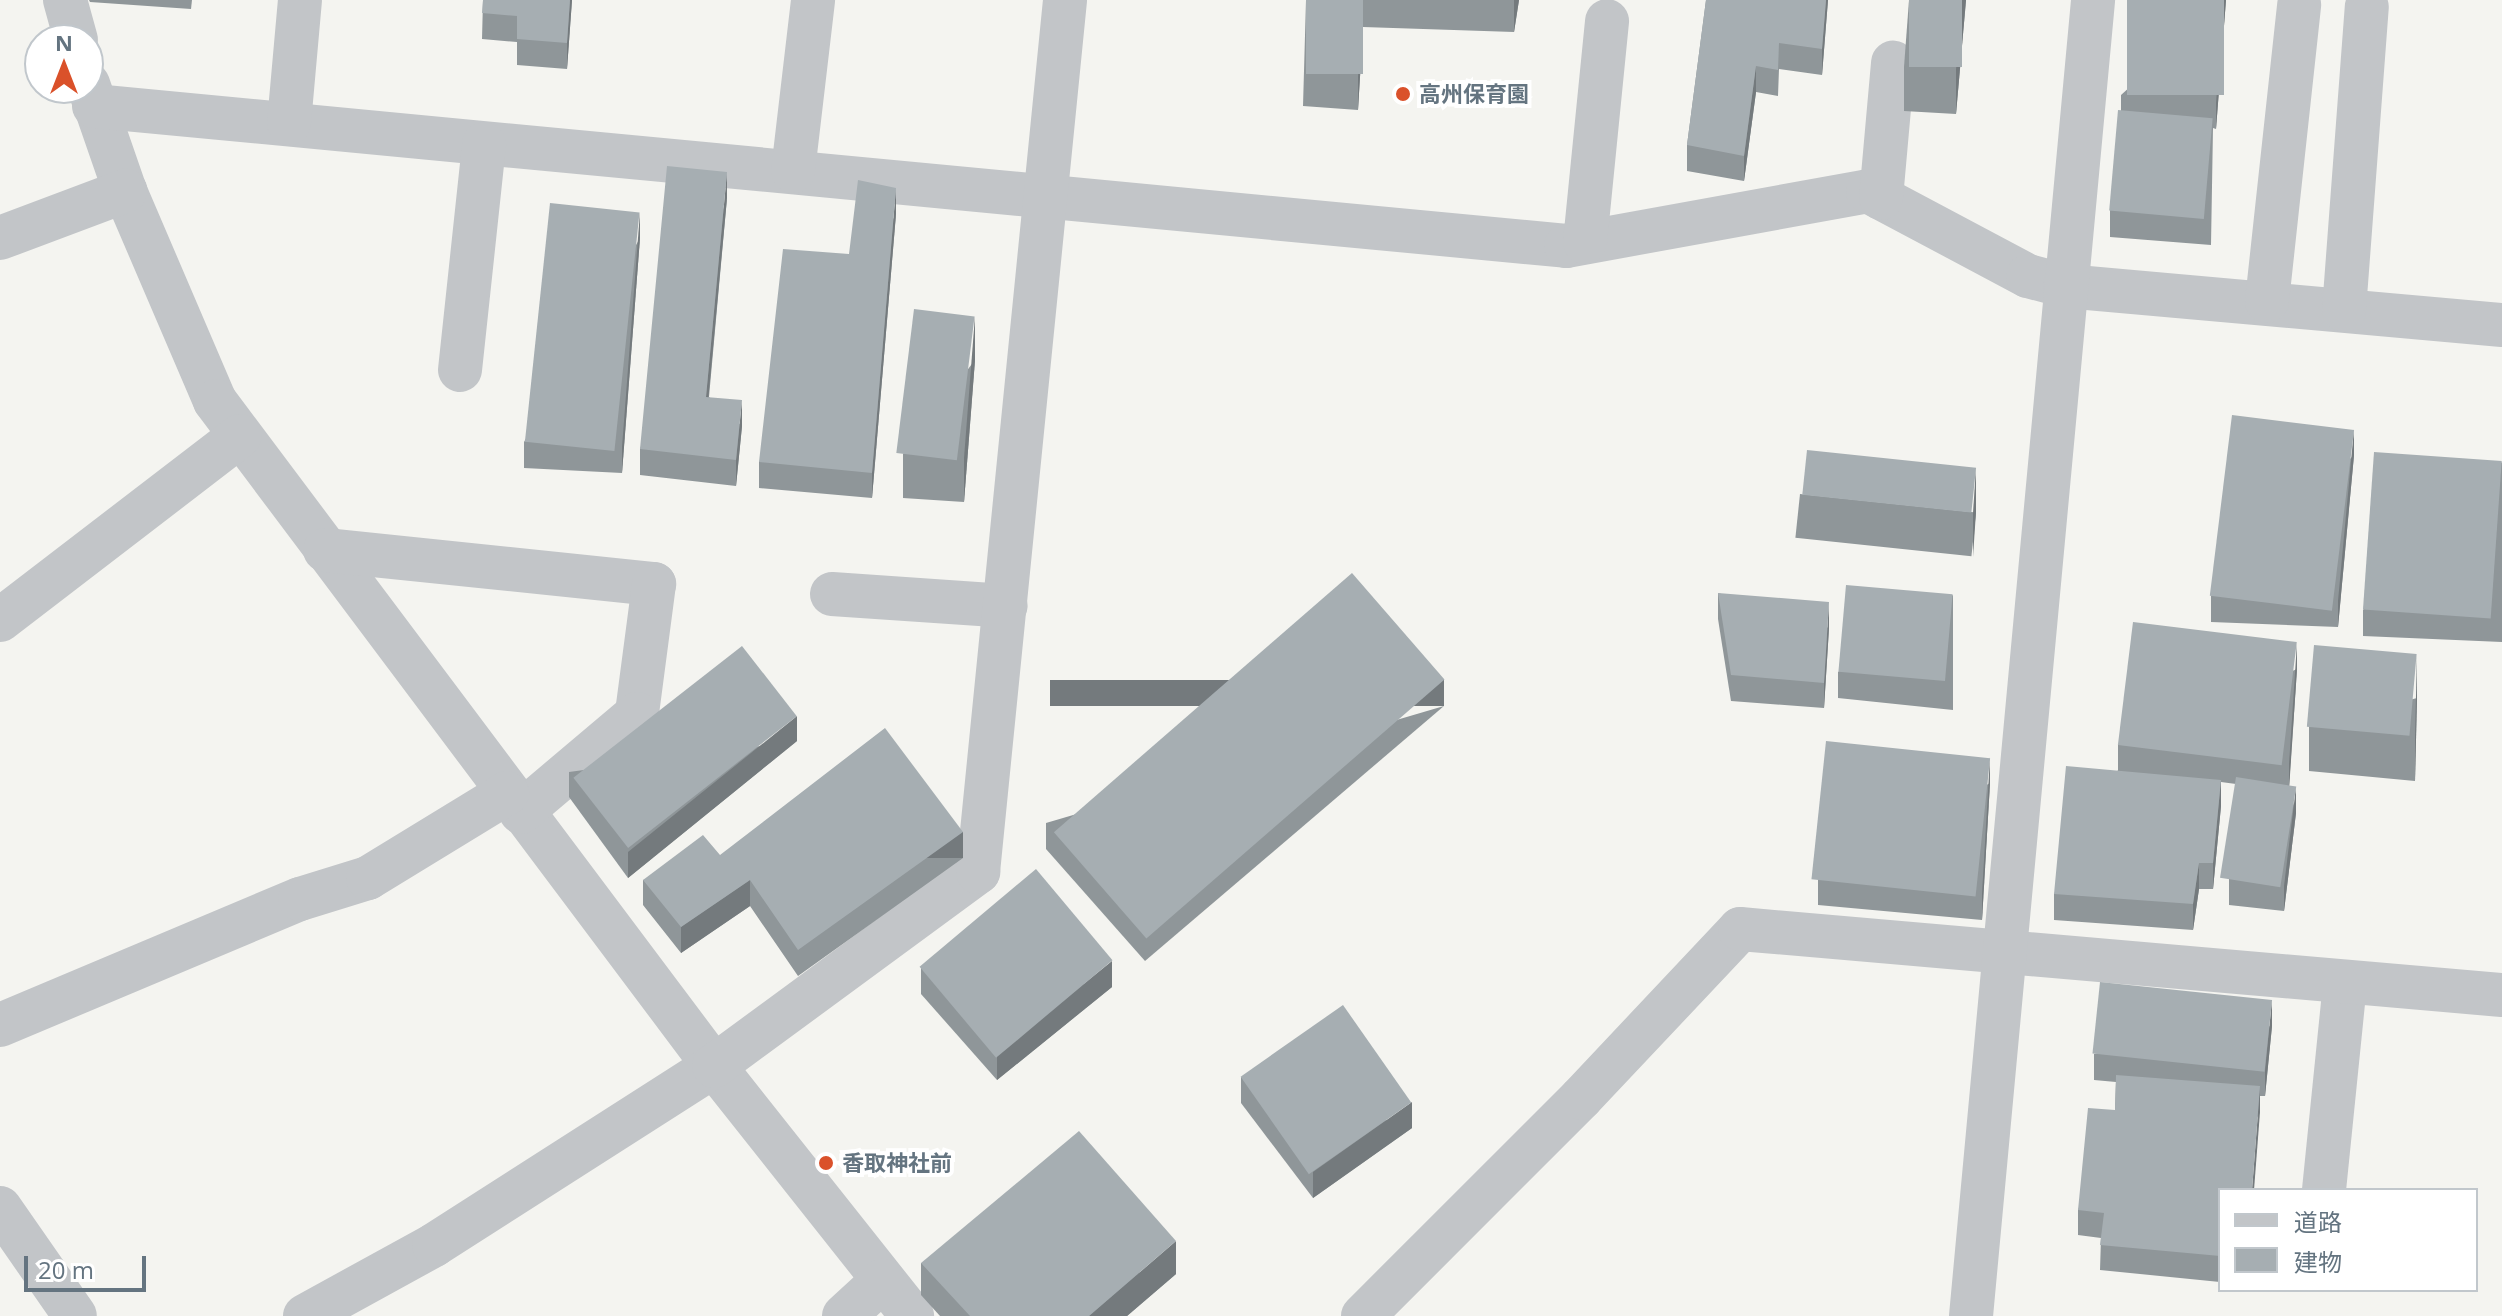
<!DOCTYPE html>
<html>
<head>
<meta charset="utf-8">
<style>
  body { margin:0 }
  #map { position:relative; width:2502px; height:1316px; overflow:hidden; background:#f4f4f0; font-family:"Open Sans","Noto Sans JP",sans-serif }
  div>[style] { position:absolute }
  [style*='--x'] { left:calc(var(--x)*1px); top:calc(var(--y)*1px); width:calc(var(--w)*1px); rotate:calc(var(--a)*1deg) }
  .minor>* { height:44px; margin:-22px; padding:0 22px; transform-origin:22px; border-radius:22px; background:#c2c5c8 }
  .wall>* { inset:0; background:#8f9699; transform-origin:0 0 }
  .shaded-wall>* { inset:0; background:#747a7d; transform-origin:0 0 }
  .building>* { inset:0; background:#a6aeb2; transform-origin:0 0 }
  .dots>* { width:22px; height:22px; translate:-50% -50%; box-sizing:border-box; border:4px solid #fff; border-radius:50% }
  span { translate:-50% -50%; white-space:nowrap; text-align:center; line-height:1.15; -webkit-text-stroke:8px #fff; paint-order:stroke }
  .poi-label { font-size:22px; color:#647480; font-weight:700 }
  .left { translate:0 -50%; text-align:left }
  .legend { position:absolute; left:2218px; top:1188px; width:260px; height:104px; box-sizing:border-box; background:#fff; border:2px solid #c1c7cc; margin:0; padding:10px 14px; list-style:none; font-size:24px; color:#647480 }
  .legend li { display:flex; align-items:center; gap:16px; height:40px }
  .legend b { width:40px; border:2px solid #c1c7cc }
  .north { position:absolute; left:24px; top:24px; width:80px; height:80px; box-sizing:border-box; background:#fff; border:2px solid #c1c7cc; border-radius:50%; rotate:0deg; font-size:22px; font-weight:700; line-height:32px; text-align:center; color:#647480 }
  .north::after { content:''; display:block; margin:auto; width:28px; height:36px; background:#da512a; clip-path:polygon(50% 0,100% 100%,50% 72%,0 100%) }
  .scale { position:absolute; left:24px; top:1256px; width:122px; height:36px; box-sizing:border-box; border:4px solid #647480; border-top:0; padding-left:10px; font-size:24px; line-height:28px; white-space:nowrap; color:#647480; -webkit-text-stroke:6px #fff; paint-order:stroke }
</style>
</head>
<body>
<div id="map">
  <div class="minor">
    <div style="--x:65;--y:0;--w:41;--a:74.6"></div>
    <div style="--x:88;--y:84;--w:113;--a:70.9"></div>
    <div style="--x:125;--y:191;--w:228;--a:66.8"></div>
    <div style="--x:215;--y:401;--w:831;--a:53.12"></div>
    <div style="--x:714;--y:1066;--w:319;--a:51.6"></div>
    <div style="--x:94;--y:106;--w:1479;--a:5.43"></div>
    <div style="--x:1566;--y:246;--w:307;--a:-10.3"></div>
    <div style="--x:1868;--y:191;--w:181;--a:28"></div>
    <div style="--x:2028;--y:276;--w:38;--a:15"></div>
    <div style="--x:2065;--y:286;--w:439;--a:5.1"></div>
    <div style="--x:289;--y:123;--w:123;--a:-84.9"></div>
    <div style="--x:793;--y:171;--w:172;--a:-83.3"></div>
    <div style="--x:1881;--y:198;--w:136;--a:-84.9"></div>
    <div style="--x:0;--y:238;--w:134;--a:-20.6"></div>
    <div style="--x:1585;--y:242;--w:222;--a:-84.3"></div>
    <div style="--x:2267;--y:301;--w:298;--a:-83.8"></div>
    <div style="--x:2344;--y:310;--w:304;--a:-85.7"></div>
    <div style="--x:460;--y:370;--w:227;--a:-83.9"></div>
    <div style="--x:325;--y:550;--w:331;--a:5.9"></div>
    <div style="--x:654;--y:584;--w:131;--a:97.5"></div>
    <div style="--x:637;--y:714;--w:152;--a:139.8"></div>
    <div style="--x:832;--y:594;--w:174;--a:3.9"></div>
    <div style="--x:0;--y:620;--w:302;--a:-37.5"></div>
    <div style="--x:0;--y:1025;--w:325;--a:-22.8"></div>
    <div style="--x:300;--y:899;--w:71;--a:-17.2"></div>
    <div style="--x:368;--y:878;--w:163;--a:-31.4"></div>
    <div style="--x:2324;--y:1190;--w:209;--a:-84.2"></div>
    <div style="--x:0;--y:1208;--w:131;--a:55.2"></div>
    <div style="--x:305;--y:1316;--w:147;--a:-28.8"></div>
    <div style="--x:434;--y:1245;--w:332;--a:-32.6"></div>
    <div style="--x:714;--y:1066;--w:328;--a:-36.3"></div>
    <div style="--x:978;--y:872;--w:876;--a:-84.3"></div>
    <div style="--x:844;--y:1316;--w:52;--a:-42.6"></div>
    <div style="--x:1363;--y:1316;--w:308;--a:-45"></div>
    <div style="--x:1581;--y:1098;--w:232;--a:-46.7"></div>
    <div style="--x:1740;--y:929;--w:765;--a:4.95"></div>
    <div style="--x:1971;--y:1316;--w:1322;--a:-84.7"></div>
  </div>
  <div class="wall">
    <div style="clip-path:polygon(89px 0,192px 0,191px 9px,90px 2px)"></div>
    <div style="clip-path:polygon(483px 0,572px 0,567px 69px,517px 65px,517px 42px,482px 39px)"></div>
    <div style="clip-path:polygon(1306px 0,1519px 0,1514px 32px,1363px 27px,1358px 110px,1303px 106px)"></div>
    <div style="clip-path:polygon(1706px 0,1828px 0,1822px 75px,1779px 69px,1778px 96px,1756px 92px,1744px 181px,1687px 171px,1687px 145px)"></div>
    <div style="clip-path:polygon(1909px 0,1966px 0,1956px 114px,1904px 111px,1904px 67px)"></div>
    <div style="clip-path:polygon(2226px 0,2216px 129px,2213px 128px,2211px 245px,2110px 237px,2110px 211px,2121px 110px,2121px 95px)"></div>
    <div style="clip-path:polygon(727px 198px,709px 397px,742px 426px,736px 486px,640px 475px,640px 449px)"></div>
    <div style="clip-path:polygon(896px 214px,872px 498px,759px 488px,759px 462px)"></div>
    <div style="clip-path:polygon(640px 238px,622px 473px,524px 468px,524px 442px)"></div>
    <div style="clip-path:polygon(975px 360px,964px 502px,903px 498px,903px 454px)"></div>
    <div style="clip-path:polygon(2354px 455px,2338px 627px,2211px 622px,2211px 596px)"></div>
    <div style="clip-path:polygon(2502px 462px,2502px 642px,2363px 636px,2363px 610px)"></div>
    <div style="left:1800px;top:494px;width:177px;height:44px;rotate:6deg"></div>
    <div style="clip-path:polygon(1718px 593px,1829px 628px,1824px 708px,1731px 701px,1718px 619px)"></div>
    <div style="clip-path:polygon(1953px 595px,1953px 710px,1838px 698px,1838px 672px)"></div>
    <div style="clip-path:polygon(2297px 669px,2289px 786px,2296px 813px,2284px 911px,2229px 905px,2229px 879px,2236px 784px,2221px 782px,2221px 806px,2213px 889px,2199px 889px,2193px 930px,2054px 920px,2054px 894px,2118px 770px,2118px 745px)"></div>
    <div style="clip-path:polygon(2417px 698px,2415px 781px,2309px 771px,2309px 727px)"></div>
    <div style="clip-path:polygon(1444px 706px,1145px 961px,1046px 849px,1046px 823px)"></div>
    <div style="clip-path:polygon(797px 741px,628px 878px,569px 797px,569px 772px)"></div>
    <div style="clip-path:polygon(1990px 783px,1982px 920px,1818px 905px,1818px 880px)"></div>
    <div style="clip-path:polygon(720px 855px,963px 858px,798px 976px,750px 906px,681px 953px,643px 905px,643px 880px)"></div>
    <div style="clip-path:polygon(921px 968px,1112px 987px,997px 1080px,921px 994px)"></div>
    <div style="clip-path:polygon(2272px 1026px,2265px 1096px,2260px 1096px,2260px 1112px,2220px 1190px,2220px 1282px,2100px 1270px,2101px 1238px,2078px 1235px,2078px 1210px,2115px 1110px,2116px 1082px,2094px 1080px,2094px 1054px)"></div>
    <div style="clip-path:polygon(1241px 1077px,1412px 1128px,1313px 1198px,1241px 1103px)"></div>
    <div style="clip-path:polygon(921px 1263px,1176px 1274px,1127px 1316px,940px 1316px,921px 1295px)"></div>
  </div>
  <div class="shaded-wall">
    <div style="clip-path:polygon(570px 0,572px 0,567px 69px,567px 43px)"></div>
    <div style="clip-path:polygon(1363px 0,1363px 27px,1358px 110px,1358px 77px)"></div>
    <div style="clip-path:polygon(1514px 0,1519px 0,1514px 32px)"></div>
    <div style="clip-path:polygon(1826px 0,1828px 0,1822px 75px,1822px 49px)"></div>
    <div style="clip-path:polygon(1962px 0,1966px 0,1956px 114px,1956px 70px)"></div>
    <div style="clip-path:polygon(2224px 0,2226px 0,2216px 129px,2216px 103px)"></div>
    <div style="clip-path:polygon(1756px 66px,1756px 92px,1744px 181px,1744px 156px)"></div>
    <div style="clip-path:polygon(727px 172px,727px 198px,706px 423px,706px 397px)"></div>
    <div style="clip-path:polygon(896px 188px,896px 214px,872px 498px,872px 473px)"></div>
    <div style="clip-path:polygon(640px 212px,640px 238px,622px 473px,622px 447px)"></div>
    <div style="clip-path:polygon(975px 316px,975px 360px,964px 502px,964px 458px)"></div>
    <div style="clip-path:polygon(742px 400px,742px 426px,736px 486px,736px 460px)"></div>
    <div style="clip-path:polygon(2354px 429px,2354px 455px,2338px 627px,2338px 601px)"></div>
    <div style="clip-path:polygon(1976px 468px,1976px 512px,1973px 557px,1973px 513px)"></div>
    <div style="clip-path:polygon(1829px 602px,1829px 628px,1824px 708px,1824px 683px)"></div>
    <div style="clip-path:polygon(2297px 643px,2297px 669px,2289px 790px,2289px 764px)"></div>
    <div style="clip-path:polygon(2417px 654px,2417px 698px,2415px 781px,2415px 737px)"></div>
    <div style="left:1444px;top:680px;width:26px;height:394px;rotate:90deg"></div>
    <div style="clip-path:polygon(797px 716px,797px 741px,628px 878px,628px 852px)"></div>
    <div style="clip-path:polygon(1990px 757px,1990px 783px,1982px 920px,1982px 894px)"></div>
    <div style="clip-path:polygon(2221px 780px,2221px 806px,2213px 889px,2213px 863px)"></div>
    <div style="clip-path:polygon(2296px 787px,2296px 813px,2284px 911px,2284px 886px)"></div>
    <div style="left:963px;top:832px;width:26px;height:203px;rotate:90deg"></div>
    <div style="clip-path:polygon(2199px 863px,2199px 889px,2193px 930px,2193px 904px)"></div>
    <div style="clip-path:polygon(750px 880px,750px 906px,681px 953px,681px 927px)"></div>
    <div style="clip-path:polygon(1112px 961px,1112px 987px,997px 1080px,997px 1054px)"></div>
    <div style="clip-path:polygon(2272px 1000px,2272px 1026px,2265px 1096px,2265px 1071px)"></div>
    <div style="clip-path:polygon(2260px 1086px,2260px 1112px,2254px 1190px,2252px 1190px)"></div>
    <div style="clip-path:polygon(1412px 1102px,1412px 1128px,1313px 1198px,1313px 1172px)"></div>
    <div style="clip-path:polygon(1176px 1241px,1176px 1274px,1127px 1316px,1089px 1316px)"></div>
  </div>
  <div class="building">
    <div style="clip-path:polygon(483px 0,570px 0,567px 43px,517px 39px,517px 16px,482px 13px)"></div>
    <div style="left:1306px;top:0;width:57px;height:74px"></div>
    <div style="clip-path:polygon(1706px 0,1826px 0,1822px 49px,1779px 43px,1778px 70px,1756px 66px,1744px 156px,1687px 145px)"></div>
    <div style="left:1909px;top:0;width:53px;height:67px"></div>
    <div style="left:2127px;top:0;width:97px;height:95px"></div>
    <div style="left:2118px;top:110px;width:95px;height:101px;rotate:5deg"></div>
    <div style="clip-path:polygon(667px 166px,727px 172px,706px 397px,742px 400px,736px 460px,640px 449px)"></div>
    <div style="clip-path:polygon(858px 180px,896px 188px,872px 473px,759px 462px,783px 249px,849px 254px)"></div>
    <div style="left:550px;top:203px;width:90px;height:240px;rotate:6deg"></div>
    <div style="left:914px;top:309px;width:61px;height:145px;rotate:7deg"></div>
    <div style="left:2232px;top:415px;width:123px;height:182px;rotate:7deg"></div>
    <div style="left:1807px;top:450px;width:170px;height:45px;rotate:6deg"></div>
    <div style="left:2374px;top:452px;width:128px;height:158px;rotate:4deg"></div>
    <div style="left:1352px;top:573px;width:141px;height:395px;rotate:49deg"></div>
    <div style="left:1846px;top:585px;width:107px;height:87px;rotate:5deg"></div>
    <div style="clip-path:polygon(1718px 593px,1829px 602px,1824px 683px,1731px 675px)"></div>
    <div style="left:2133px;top:622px;width:165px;height:124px;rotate:7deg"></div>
    <div style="left:2314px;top:645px;width:103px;height:82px;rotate:5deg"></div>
    <div style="left:742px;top:646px;width:89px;height:214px;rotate:52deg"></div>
    <div style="clip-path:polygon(885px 728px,963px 832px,798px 950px,750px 880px,681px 927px,643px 880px,703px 835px,720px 855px)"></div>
    <div style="left:1826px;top:741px;width:165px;height:139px;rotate:6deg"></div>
    <div style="clip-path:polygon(2066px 766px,2221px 780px,2213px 863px,2199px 863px,2193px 904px,2054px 894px)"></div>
    <div style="left:2236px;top:777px;width:61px;height:102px;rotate:9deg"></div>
    <div style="left:1036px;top:869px;width:119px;height:152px;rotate:50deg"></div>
    <div style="left:2100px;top:982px;width:173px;height:72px;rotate:6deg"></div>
    <div style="left:1343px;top:1005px;width:119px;height:125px;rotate:55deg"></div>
    <div style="clip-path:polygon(2116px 1075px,2260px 1086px,2252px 1190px,2220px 1190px,2220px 1256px,2100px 1245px,2104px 1213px,2078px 1210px,2088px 1108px,2115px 1110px)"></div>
    <div style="clip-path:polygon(1079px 1131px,1176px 1241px,1089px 1316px,970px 1316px,921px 1263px)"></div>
  </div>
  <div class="dots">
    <div style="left:1403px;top:94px;background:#da512a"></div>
    <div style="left:826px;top:1163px;background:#da512a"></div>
  </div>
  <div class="poi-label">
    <span class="left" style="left:1419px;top:94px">高州保育園</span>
    <span class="left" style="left:842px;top:1163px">香取神社前</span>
  </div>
  <ul class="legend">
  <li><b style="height:10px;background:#c2c5c8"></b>道路</li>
  <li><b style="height:22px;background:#a6aeb2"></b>建物</li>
  </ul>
  <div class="north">N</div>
  <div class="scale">20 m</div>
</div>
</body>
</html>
